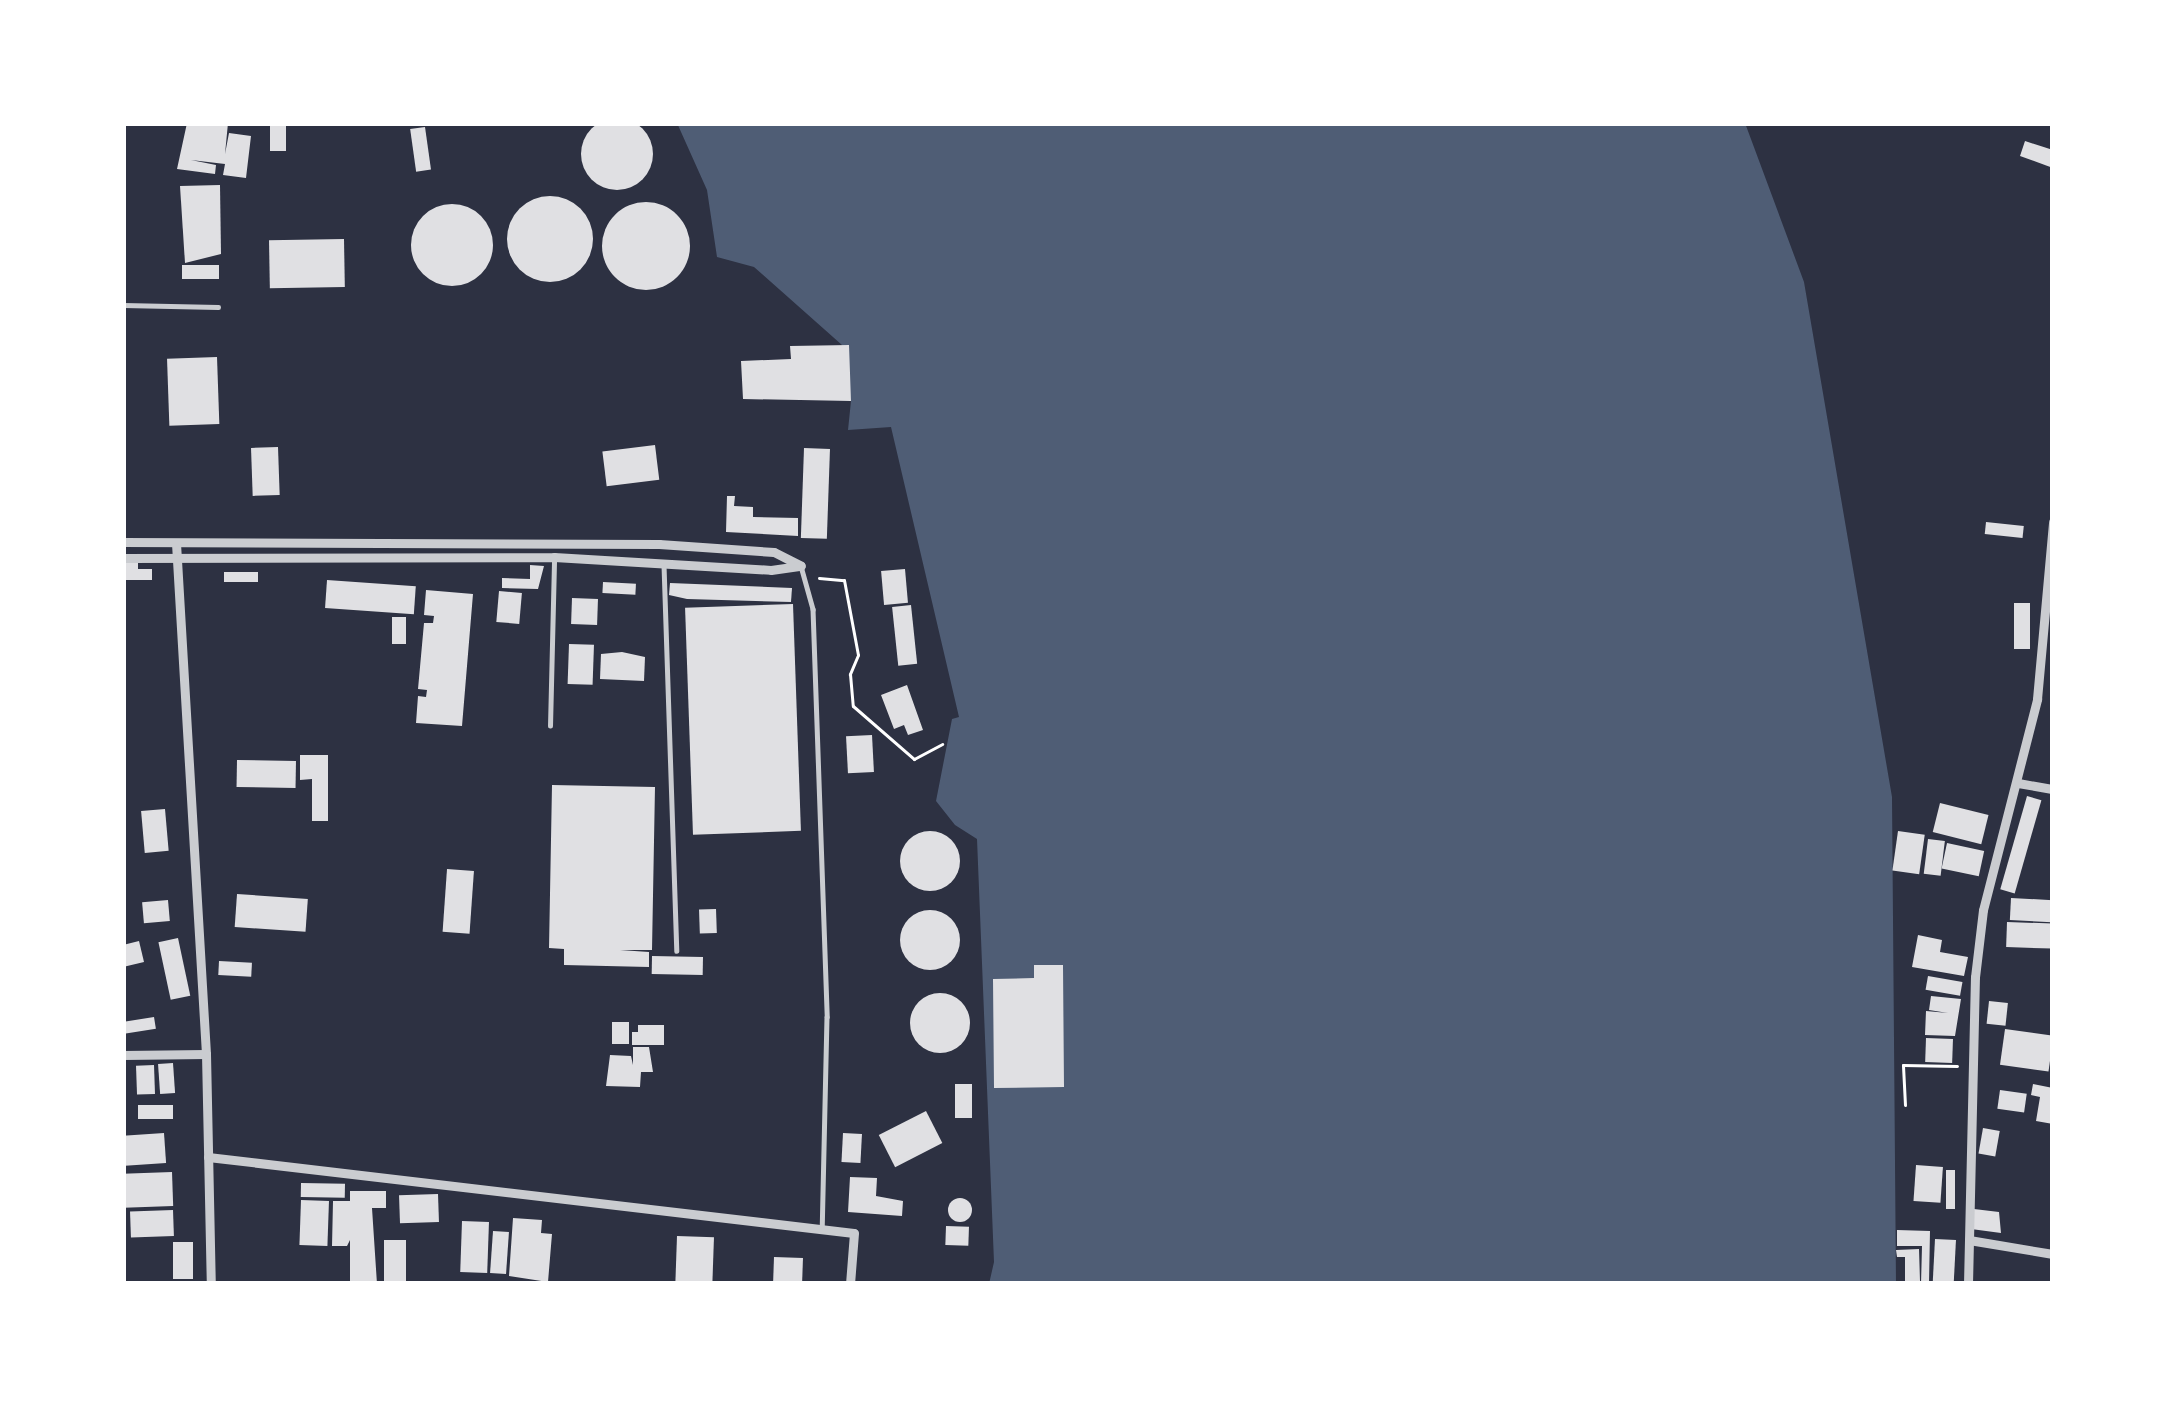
<!DOCTYPE html>
<html>
<head>
<meta charset="utf-8">
<style>
  body { margin:0 }
  #map { position:relative; width:2176px; height:1407px; overflow:hidden; background:#2d3142; font-family:"Open Sans",sans-serif }
  div>[style] { position:absolute }
  [style*='--x'] { left:calc(var(--x)*1px); top:calc(var(--y)*1px); width:calc(var(--w)*1px); rotate:calc(var(--a)*1deg) }
  .water>* { inset:0; background:#4f5d75 }
  .building>* { inset:0; background:#e0e0e3; transform-origin:0 0 }
  .round { border-radius:50% }
  .path>* { height:3px; margin:-1.5px; padding:0 1.5px; transform-origin:1.5px; border-radius:1.5px; background:#fff }
  .service>* { height:4.5px; margin:-2.25px; padding:0 2.25px; transform-origin:2.25px; border-radius:2.25px; background:#caccd0 }
  .minor>* { height:9px; margin:-4.5px; padding:0 4.5px; transform-origin:4.5px; border-radius:4.5px; background:#caccd0 }
  span { translate:-50% -50%; white-space:nowrap; text-align:center; line-height:1.15; -webkit-text-stroke:9px #fff; paint-order:stroke }
  .frame { position:absolute; inset:0; border:126px solid #fff; pointer-events:none }
</style>
</head>
<body>
<div id="map">
  <div class="water">
    <div style="clip-path:polygon(677px 123px,1745px 123px,1804px 282px,1892px 797px,1896px 1284px,989px 1284px,994px 1262px,977px 839px,955px 825px,936px 801px,952px 719px,959px 717px,891px 427px,848px 430px,851px 401px,842px 345px,754px 267px,717px 257px,707px 190px)"></div>
  </div>
  <div class="building">
    <div class="round" style="left:581px;top:118px;width:72px;height:72px"></div>
    <div style="clip-path:polygon(187px 123px,228px 123px,225px 154px,229px 133px,251px 136px,246px 178px,223px 175px,225px 164px,191px 160px,216px 165px,215px 174px,177px 169px)"></div>
    <div style="left:270px;top:123px;width:16px;height:28px"></div>
    <div style="left:425px;top:127px;width:43px;height:15px;rotate:82deg"></div>
    <div style="clip-path:polygon(2025px 141px,2053px 150px,2053px 168px,2020px 156px)"></div>
    <div style="clip-path:polygon(220px 185px,221px 254px,185px 263px,180px 186px)"></div>
    <div class="round" style="left:507px;top:196px;width:86px;height:86px"></div>
    <div class="round" style="left:602px;top:202px;width:88px;height:88px"></div>
    <div class="round" style="left:411px;top:204px;width:82px;height:82px"></div>
    <div style="left:344px;top:239px;width:48px;height:75px;rotate:89deg"></div>
    <div style="left:219px;top:265px;width:14px;height:37px;rotate:90deg"></div>
    <div style="clip-path:polygon(849px 345px,851px 401px,743px 399px,741px 361px,791px 359px,790px 346px)"></div>
    <div style="left:217px;top:357px;width:67px;height:50px;rotate:88deg"></div>
    <div style="left:655px;top:445px;width:35px;height:53px;rotate:83deg"></div>
    <div style="left:278px;top:447px;width:48px;height:27px;rotate:88deg"></div>
    <div style="left:804px;top:448px;width:26px;height:90px;rotate:2deg"></div>
    <div style="clip-path:polygon(727px 496px,735px 496px,734px 506px,753px 507px,753px 517px,798px 518px,798px 536px,726px 532px)"></div>
    <div style="left:1986px;top:522px;width:38px;height:12px;rotate:6deg"></div>
    <div style="clip-path:polygon(123px 560px,138px 560px,138px 569px,152px 569px,152px 580px,123px 580px)"></div>
    <div style="clip-path:polygon(530px 565px,544px 566px,538px 589px,502px 588px,502px 578px,530px 579px)"></div>
    <div style="left:905px;top:569px;width:34px;height:24px;rotate:85deg"></div>
    <div style="left:224px;top:572px;width:34px;height:10px"></div>
    <div style="left:327px;top:580px;width:89px;height:28px;rotate:4deg"></div>
    <div style="left:603px;top:582px;width:33px;height:11px;rotate:3deg"></div>
    <div style="clip-path:polygon(670px 583px,792px 588px,791px 602px,687px 599px,669px 595px)"></div>
    <div style="clip-path:polygon(426px 590px,473px 594px,462px 726px,416px 723px,418px 696px,426px 697px,427px 690px,418px 689px,424px 623px,433px 623px,434px 616px,424px 615px)"></div>
    <div style="left:499px;top:591px;width:23px;height:31px;rotate:5deg"></div>
    <div style="left:572px;top:598px;width:26px;height:26px;rotate:2deg"></div>
    <div style="left:2014px;top:603px;width:16px;height:46px"></div>
    <div style="left:793px;top:604px;width:227px;height:108px;rotate:88deg"></div>
    <div style="left:911px;top:605px;width:59px;height:19px;rotate:84deg"></div>
    <div style="left:392px;top:617px;width:14px;height:27px"></div>
    <div style="left:569px;top:644px;width:25px;height:40px;rotate:2deg"></div>
    <div style="clip-path:polygon(622px 652px,645px 657px,644px 681px,600px 679px,601px 654px)"></div>
    <div style="clip-path:polygon(907px 685px,923px 730px,908px 735px,904px 725px,894px 729px,881px 695px)"></div>
    <div style="left:872px;top:735px;width:37px;height:26px;rotate:87deg"></div>
    <div style="clip-path:polygon(300px 755px,328px 755px,328px 821px,312px 821px,312px 779px,300px 780px)"></div>
    <div style="left:237px;top:760px;width:59px;height:27px;rotate:1deg"></div>
    <div style="clip-path:polygon(552px 785px,655px 787px,652px 950px,620px 950px,649px 952px,649px 967px,564px 965px,564px 949px,549px 948px)"></div>
    <div style="left:2027px;top:796px;width:15px;height:97px;rotate:16deg"></div>
    <div style="left:1940px;top:803px;width:50px;height:30px;rotate:14deg"></div>
    <div style="left:165px;top:809px;width:42px;height:24px;rotate:85deg"></div>
    <div style="left:1898px;top:831px;width:27px;height:40px;rotate:8deg"></div>
    <div class="round" style="left:900px;top:831px;width:60px;height:60px"></div>
    <div style="left:1928px;top:839px;width:17px;height:35px;rotate:7deg"></div>
    <div style="left:1947px;top:843px;width:38px;height:26px;rotate:12deg"></div>
    <div style="left:447px;top:869px;width:27px;height:63px;rotate:4deg"></div>
    <div style="left:237px;top:894px;width:71px;height:33px;rotate:4deg"></div>
    <div style="left:2011px;top:898px;width:42px;height:22px;rotate:3deg"></div>
    <div style="left:168px;top:900px;width:21px;height:26px;rotate:85deg"></div>
    <div style="left:716px;top:909px;width:24px;height:17px;rotate:88deg"></div>
    <div class="round" style="left:900px;top:910px;width:60px;height:60px"></div>
    <div style="left:2007px;top:922px;width:46px;height:25px;rotate:2deg"></div>
    <div style="clip-path:polygon(1918px 935px,1942px 940px,1940px 952px,1968px 957px,1964px 976px,1912px 967px)"></div>
    <div style="left:178px;top:938px;width:59px;height:20px;rotate:78deg"></div>
    <div style="clip-path:polygon(139px 941px,144px 962px,123px 967px,123px 945px)"></div>
    <div style="left:652px;top:956px;width:51px;height:18px;rotate:1deg"></div>
    <div style="left:219px;top:961px;width:33px;height:14px;rotate:3deg"></div>
    <div style="clip-path:polygon(1034px 965px,1063px 965px,1064px 1087px,994px 1088px,993px 979px,1034px 978px)"></div>
    <div style="left:1928px;top:976px;width:35px;height:14px;rotate:10deg"></div>
    <div class="round" style="left:910px;top:993px;width:60px;height:60px"></div>
    <div style="clip-path:polygon(1931px 996px,1961px 999px,1955px 1036px,1925px 1035px,1926px 1011px,1948px 1013px,1929px 1010px)"></div>
    <div style="left:1989px;top:1001px;width:19px;height:23px;rotate:6deg"></div>
    <div style="left:154px;top:1017px;width:12px;height:32px;rotate:81deg"></div>
    <div style="left:612px;top:1022px;width:17px;height:22px"></div>
    <div style="clip-path:polygon(638px 1025px,664px 1025px,664px 1045px,632px 1045px,632px 1032px,638px 1032px)"></div>
    <div style="left:2005px;top:1029px;width:49px;height:36px;rotate:8deg"></div>
    <div style="left:1926px;top:1038px;width:27px;height:24px;rotate:2deg"></div>
    <div style="clip-path:polygon(633px 1047px,649px 1047px,653px 1072px,641px 1072px,640px 1087px,606px 1086px,610px 1055px,631px 1056px,633px 1065px)"></div>
    <div style="left:173px;top:1063px;width:30px;height:15px;rotate:86deg"></div>
    <div style="left:154px;top:1065px;width:29px;height:18px;rotate:88deg"></div>
    <div style="left:955px;top:1084px;width:17px;height:34px"></div>
    <div style="clip-path:polygon(2033px 1084px,2053px 1088px,2053px 1124px,2036px 1121px,2040px 1097px,2031px 1095px)"></div>
    <div style="left:2000px;top:1090px;width:27px;height:19px;rotate:8deg"></div>
    <div style="left:138px;top:1105px;width:35px;height:14px"></div>
    <div style="left:926px;top:1111px;width:36px;height:53px;rotate:63deg"></div>
    <div style="left:1983px;top:1128px;width:17px;height:26px;rotate:10deg"></div>
    <div style="left:164px;top:1133px;width:30px;height:41px;rotate:86deg"></div>
    <div style="left:843px;top:1133px;width:19px;height:29px;rotate:3deg"></div>
    <div style="left:1916px;top:1165px;width:27px;height:36px;rotate:4deg"></div>
    <div style="left:1946px;top:1170px;width:9px;height:39px"></div>
    <div style="left:172px;top:1172px;width:34px;height:49px;rotate:88deg"></div>
    <div style="clip-path:polygon(850px 1177px,877px 1178px,876px 1196px,903px 1201px,902px 1216px,848px 1212px)"></div>
    <div style="left:301px;top:1183px;width:44px;height:14px;rotate:1deg"></div>
    <div style="clip-path:polygon(350px 1191px,386px 1191px,386px 1208px,372px 1208px,377px 1284px,350px 1284px,350px 1240px,347px 1246px,332px 1246px,333px 1201px,350px 1201px)"></div>
    <div style="left:438px;top:1194px;width:28px;height:39px;rotate:88deg"></div>
    <div class="round" style="left:948px;top:1198px;width:24px;height:24px"></div>
    <div style="left:301px;top:1200px;width:28px;height:45px;rotate:2deg"></div>
    <div style="clip-path:polygon(1974px 1209px,1999px 1212px,2001px 1233px,1971px 1229px)"></div>
    <div style="left:173px;top:1210px;width:26px;height:43px;rotate:88deg"></div>
    <div style="clip-path:polygon(513px 1218px,542px 1220px,541px 1233px,552px 1234px,548px 1282px,509px 1276px)"></div>
    <div style="left:462px;top:1221px;width:27px;height:51px;rotate:2deg"></div>
    <div style="left:946px;top:1226px;width:23px;height:19px;rotate:2deg"></div>
    <div style="clip-path:polygon(1897px 1230px,1930px 1231px,1929px 1284px,1921px 1284px,1922px 1246px,1897px 1246px)"></div>
    <div style="left:493px;top:1231px;width:16px;height:42px;rotate:4deg"></div>
    <div style="left:677px;top:1236px;width:37px;height:48px;rotate:2deg"></div>
    <div style="left:1935px;top:1239px;width:21px;height:42px;rotate:3deg"></div>
    <div style="left:384px;top:1240px;width:22px;height:44px"></div>
    <div style="left:193px;top:1242px;width:37px;height:20px;rotate:90deg"></div>
    <div style="clip-path:polygon(1919px 1249px,1920px 1281px,1905px 1282px,1905px 1257px,1897px 1257px,1896px 1250px)"></div>
    <div style="left:774px;top:1257px;width:29px;height:27px;rotate:2deg"></div>
  </div>
  <div class="path">
    <div style="--x:819;--y:578;--w:25;--a:5"></div>
    <div style="--x:844;--y:580;--w:76;--a:79.4"></div>
    <div style="--x:858;--y:655;--w:21;--a:113"></div>
    <div style="--x:850;--y:674;--w:32;--a:85"></div>
    <div style="--x:853;--y:706;--w:81;--a:41"></div>
    <div style="--x:914;--y:759;--w:32;--a:-28"></div>
    <div style="--x:1905;--y:1105;--w:40;--a:-92.9"></div>
    <div style="--x:1903;--y:1065;--w:54;--a:1.1"></div>
  </div>
  <div class="service">
    <div style="--x:123;--y:305;--w:95;--a:1.2"></div>
    <div style="--x:664;--y:565;--w:386;--a:88.1"></div>
    <div style="--x:801;--y:566;--w:45;--a:74.4"></div>
    <div style="--x:813;--y:609;--w:408;--a:88"></div>
    <div style="--x:827;--y:1017;--w:213;--a:91.3"></div>
    <div style="--x:550;--y:726;--w:169;--a:-88.6"></div>
  </div>
  <div class="minor">
    <div style="--x:123;--y:542;--w:536;--a:0.21"></div>
    <div style="--x:659;--y:544;--w:115;--a:4"></div>
    <div style="--x:774;--y:552;--w:30;--a:27"></div>
    <div style="--x:176;--y:543;--w:512;--a:86.64"></div>
    <div style="--x:206;--y:1054;--w:230;--a:88.8"></div>
    <div style="--x:123;--y:558;--w:431;--a:-0.1"></div>
    <div style="--x:554;--y:557;--w:217;--a:3.4"></div>
    <div style="--x:771;--y:570;--w:30;--a:-8"></div>
    <div style="--x:2018;--y:783;--w:36;--a:10"></div>
    <div style="--x:123;--y:1055;--w:83;--a:-0.7"></div>
    <div style="--x:208;--y:1157;--w:650;--a:6.71"></div>
    <div style="--x:854;--y:1233;--w:51;--a:94.5"></div>
    <div style="--x:1969;--y:1240;--w:85;--a:9.5"></div>
    <div style="--x:1968;--y:1284;--w:307;--a:-88.7"></div>
    <div style="--x:1975;--y:977;--w:67;--a:-83.2"></div>
    <div style="--x:1983;--y:910;--w:218;--a:-75.6"></div>
    <div style="--x:2037;--y:699;--w:178;--a:-84.8"></div>
  </div>
  <div class="frame"></div>
</div>
</body>
</html>
